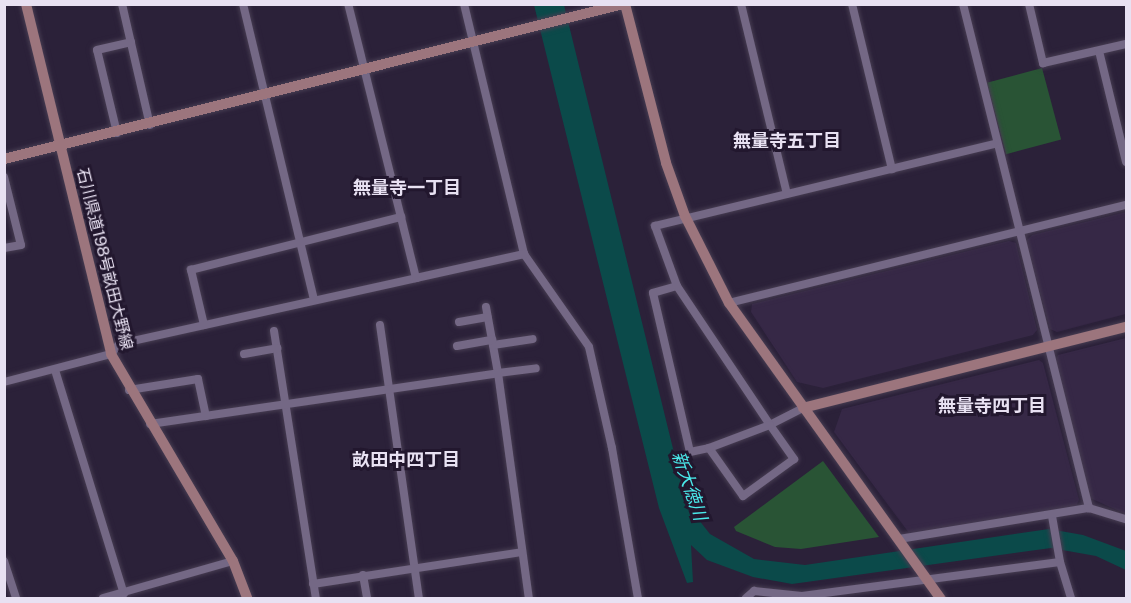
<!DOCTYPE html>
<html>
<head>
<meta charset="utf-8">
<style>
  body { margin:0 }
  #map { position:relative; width:1131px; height:603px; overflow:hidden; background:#2b2139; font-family:"Public Sans","Noto Sans JP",sans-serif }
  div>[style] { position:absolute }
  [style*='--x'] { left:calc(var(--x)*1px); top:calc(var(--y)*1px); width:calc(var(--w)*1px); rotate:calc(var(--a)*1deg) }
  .built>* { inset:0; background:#362846 }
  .green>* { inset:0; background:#295435; transform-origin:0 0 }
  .water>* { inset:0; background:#0b4a4a }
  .roads { filter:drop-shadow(0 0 2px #473d52) drop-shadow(0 0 2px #473d52) }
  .street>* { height:8px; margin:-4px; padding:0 4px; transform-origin:4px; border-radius:4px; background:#746885 }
  .secondary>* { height:10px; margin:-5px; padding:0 5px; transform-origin:5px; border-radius:5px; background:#9c757d }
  span { translate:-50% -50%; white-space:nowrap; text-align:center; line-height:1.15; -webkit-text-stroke:6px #22172e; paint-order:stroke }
  .street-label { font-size:16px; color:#e8e1f2 }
  .neighbourhood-label { font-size:18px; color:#e8e1f2; font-weight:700 }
  .water-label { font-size:18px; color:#4ae9ea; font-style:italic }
  .frame { position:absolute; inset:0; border:6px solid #e8e1f2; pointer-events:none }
</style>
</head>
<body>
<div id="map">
  <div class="built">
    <div style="clip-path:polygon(1126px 212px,1126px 314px,1057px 332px,1050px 329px,1026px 241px,1032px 235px)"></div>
    <div style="clip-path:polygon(1009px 241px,1016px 243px,1037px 330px,1033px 335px,823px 388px,797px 382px,751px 312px,752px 304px)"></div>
    <div style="clip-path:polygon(1126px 338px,1126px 514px,1090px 498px,1056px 359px,1058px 355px)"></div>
    <div style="clip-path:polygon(1039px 360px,1043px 363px,1079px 500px,1076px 506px,909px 533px,834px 432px,842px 409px)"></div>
  </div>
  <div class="green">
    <div style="left:1042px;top:68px;width:74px;height:57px;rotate:75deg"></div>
    <div style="clip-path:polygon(823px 461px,879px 537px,801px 549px,775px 547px,736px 531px,734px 527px)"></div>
  </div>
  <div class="water">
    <div style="clip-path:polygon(534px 5px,564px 5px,679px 473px,687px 505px,710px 534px,754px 559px,805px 565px,1049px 529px,1083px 535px,1126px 551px,1126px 570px,1096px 556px,1051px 548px,792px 584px,753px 577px,707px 560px,691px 545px,693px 582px,687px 583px,659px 508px)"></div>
  </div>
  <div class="roads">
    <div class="street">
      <div style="--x:122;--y:4;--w:124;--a:77"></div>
      <div style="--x:243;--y:4;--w:304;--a:76.5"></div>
      <div style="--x:464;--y:4;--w:257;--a:76.5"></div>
      <div style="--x:524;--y:254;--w:113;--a:55"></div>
      <div style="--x:589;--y:347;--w:104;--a:77.2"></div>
      <div style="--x:612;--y:448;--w:152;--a:80.2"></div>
      <div style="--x:741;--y:4;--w:195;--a:76.4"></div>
      <div style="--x:852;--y:4;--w:170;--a:76.4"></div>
      <div style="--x:963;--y:4;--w:520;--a:75.96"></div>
      <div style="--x:1029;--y:4;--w:61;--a:76.7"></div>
      <div style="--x:1043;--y:63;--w:85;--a:-12.9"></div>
      <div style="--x:1099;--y:51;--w:114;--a:76.3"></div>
      <div style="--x:117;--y:133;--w:85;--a:-103.5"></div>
      <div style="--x:97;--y:50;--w:35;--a:-13"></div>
      <div style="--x:4;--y:177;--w:70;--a:76"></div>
      <div style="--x:21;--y:245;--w:17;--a:170"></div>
      <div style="--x:416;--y:278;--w:111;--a:-12.5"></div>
      <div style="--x:677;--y:286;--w:25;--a:164"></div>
      <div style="--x:653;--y:293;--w:163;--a:76.9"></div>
      <div style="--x:690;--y:452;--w:19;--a:-12"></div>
      <div style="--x:729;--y:303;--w:409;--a:-13.9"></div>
      <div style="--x:486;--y:307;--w:67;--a:79.7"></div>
      <div style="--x:498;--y:373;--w:38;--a:-7"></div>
      <div style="--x:459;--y:322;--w:29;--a:-10"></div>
      <div style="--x:204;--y:325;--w:57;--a:-103.3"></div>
      <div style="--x:191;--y:270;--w:217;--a:-14.2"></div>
      <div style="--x:380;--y:325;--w:276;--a:81.9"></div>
      <div style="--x:274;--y:331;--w:270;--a:81.1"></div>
      <div style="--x:493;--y:345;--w:40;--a:-8.5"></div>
      <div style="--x:457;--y:346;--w:36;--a:-10"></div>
      <div style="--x:244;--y:354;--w:34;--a:-10"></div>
      <div style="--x:55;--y:370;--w:234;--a:72.9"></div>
      <div style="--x:4;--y:382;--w:111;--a:-14.7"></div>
      <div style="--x:111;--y:354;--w:13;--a:-51"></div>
      <div style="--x:119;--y:344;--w:304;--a:-12.5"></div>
      <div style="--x:416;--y:278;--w:282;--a:-103.9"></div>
      <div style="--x:129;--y:390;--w:70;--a:-9.1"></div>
      <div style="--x:198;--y:379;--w:38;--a:78"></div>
      <div style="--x:803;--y:408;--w:37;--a:153"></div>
      <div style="--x:770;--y:425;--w:167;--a:-123.8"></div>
      <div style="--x:677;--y:286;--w:64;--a:-110.1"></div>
      <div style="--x:655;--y:226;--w:352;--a:-13.6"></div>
      <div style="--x:150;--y:424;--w:352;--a:-8.3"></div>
      <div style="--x:498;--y:373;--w:227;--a:82.2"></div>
      <div style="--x:770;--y:425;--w:42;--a:54.8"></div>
      <div style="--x:794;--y:459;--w:63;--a:144"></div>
      <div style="--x:743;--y:496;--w:59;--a:-125.3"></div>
      <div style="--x:709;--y:448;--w:65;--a:-20.7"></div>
      <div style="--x:1052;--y:516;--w:47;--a:80.1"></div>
      <div style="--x:899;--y:539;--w:193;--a:-9.3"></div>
      <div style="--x:1089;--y:508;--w:39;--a:17"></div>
      <div style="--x:4;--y:561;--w:39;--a:72"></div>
      <div style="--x:363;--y:575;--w:23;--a:80"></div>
      <div style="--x:313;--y:584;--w:211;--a:-8.7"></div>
      <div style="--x:103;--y:598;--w:135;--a:-15.9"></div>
      <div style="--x:746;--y:598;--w:11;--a:-41"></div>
      <div style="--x:754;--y:591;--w:48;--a:5.9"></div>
      <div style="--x:802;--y:596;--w:260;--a:-7.5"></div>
      <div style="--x:1060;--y:562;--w:38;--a:73"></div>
    </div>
    <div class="secondary">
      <div style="--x:26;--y:4;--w:360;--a:76.3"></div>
      <div style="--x:111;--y:354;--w:240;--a:59.5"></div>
      <div style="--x:233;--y:561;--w:40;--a:69"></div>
      <div style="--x:625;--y:4;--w:164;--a:75.5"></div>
      <div style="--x:666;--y:163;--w:56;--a:70.3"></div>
      <div style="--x:685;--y:216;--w:97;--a:63.2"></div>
      <div style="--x:729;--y:303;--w:363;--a:54.4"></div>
      <div style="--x:4;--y:159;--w:639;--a:-14.04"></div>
      <div style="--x:803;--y:408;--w:333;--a:-14.1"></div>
    </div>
  </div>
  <div class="street-label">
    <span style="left:104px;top:259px;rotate:76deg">石川県道198号畝田大野線</span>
  </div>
  <div class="neighbourhood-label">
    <span style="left:787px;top:141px">無量寺五丁目</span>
    <span style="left:407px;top:188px">無量寺一丁目</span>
    <span style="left:992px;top:406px">無量寺四丁目</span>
    <span style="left:406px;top:460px">畝田中四丁目</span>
  </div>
  <div class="water-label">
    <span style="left:689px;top:486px;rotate:71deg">新大徳川</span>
  </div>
  <div class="frame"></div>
</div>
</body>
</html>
